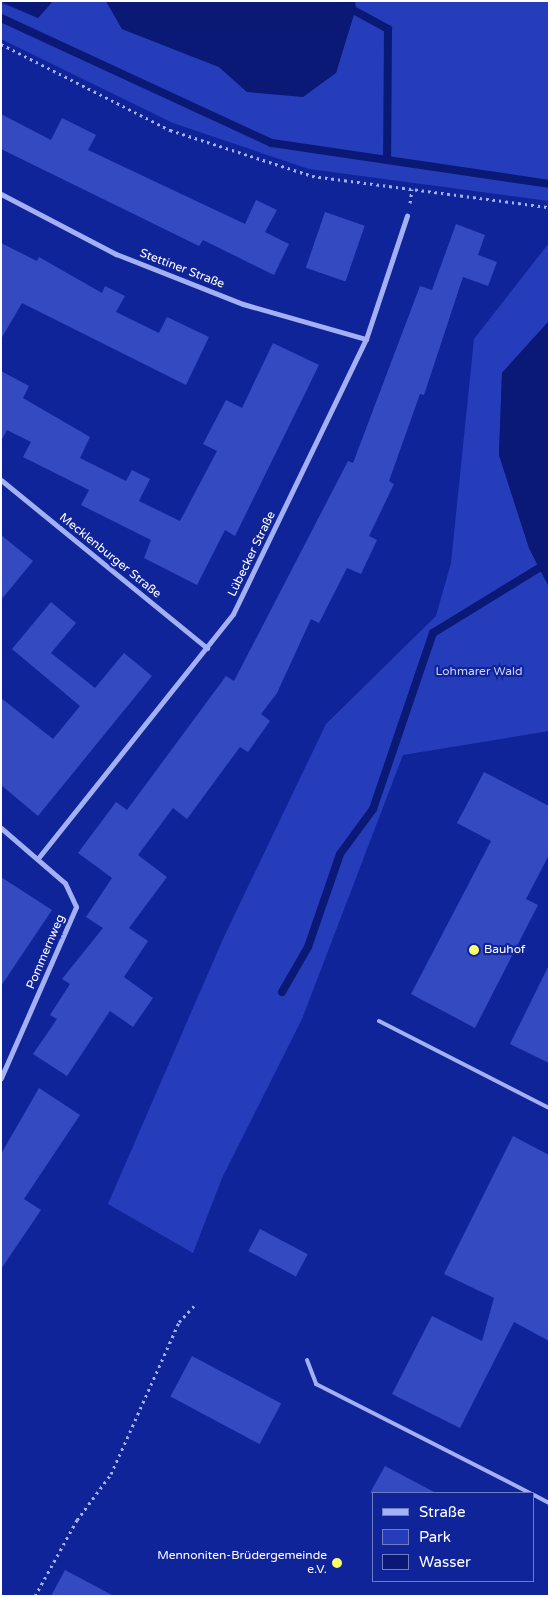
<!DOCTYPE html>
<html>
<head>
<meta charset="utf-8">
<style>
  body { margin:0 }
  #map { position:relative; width:550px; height:1597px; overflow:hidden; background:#10249a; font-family:"Varela Round",sans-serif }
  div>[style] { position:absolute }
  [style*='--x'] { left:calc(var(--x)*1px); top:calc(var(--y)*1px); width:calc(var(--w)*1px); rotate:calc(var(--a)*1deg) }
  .green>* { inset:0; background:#263dbb }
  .water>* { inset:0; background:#0a1876 }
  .stream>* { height:8px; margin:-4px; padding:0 4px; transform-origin:4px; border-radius:4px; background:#0a1876 }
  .building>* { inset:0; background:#344ac1; transform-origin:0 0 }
  .path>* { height:3px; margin-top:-1.5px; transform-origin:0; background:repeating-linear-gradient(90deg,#a3b0f4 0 2.5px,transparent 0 6.5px) }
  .service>* { height:4px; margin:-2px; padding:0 2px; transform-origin:2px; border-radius:2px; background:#a3b0f4 }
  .minor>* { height:5px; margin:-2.5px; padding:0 2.5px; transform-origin:2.5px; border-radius:2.5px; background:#a3b0f4 }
  .dots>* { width:14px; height:14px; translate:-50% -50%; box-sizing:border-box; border:2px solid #10249a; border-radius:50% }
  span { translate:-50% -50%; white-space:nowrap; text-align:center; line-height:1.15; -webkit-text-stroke:4.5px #10249a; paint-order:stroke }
  .street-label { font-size:12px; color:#fff }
  .park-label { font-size:12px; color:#ccd4fe }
  .poi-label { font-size:12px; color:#fff }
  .left { translate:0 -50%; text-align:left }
  .right { translate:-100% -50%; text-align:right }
  .frame { position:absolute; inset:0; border:2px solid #fff; pointer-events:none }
  .legend { position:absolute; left:372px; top:1492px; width:162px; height:90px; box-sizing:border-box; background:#10249a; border:1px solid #707cc2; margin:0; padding:6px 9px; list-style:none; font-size:15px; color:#fff }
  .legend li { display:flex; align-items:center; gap:10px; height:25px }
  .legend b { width:25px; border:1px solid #707cc2 }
</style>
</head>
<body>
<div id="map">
  <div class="green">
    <div style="clip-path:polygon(53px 1px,106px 1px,122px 29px,219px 67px,247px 92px,336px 73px,355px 1px,549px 1px,549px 201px,309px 169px,173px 123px,1px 39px,1px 3px,38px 18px)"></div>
    <div style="clip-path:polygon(549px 243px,549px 321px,502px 373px,499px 455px,529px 548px,549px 587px,549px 731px,403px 755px,302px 1019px,222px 1178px,193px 1253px,108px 1204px,223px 939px,326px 724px,436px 616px,451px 563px,474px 339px)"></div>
  </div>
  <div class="water">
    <div style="clip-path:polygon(1px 1px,53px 1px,38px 18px)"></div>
    <div style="clip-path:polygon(106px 1px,355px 1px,356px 8px,336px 73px,303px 97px,247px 92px,219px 67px,122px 29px)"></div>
    <div style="clip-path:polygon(549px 321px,549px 587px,529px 548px,499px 455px,502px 373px)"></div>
  </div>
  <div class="stream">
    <div style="--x:346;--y:6;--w:48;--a:28.7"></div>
    <div style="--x:388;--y:29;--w:128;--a:90.4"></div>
    <div style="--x:1;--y:18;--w:298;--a:24.8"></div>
    <div style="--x:272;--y:143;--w:280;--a:8.4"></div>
    <div style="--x:282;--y:992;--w:52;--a:-60"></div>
    <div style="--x:308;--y:947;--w:98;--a:-71"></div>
    <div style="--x:340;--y:854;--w:56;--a:-53.7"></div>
    <div style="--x:373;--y:809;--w:186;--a:-71.2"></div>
    <div style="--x:433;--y:633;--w:124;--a:-31.5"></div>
  </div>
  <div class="building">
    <div style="clip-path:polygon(1px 114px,51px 140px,62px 118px,96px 135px,88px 150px,245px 224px,256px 200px,277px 210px,265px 232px,289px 244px,274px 275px,203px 240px,199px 246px,1px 149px)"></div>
    <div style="left:325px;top:212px;width:42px;height:59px;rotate:19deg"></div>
    <div style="clip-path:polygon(456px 224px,485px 235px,478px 255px,497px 262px,488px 286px,463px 277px,424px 395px,420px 394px,389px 481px,394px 484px,369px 536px,377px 540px,361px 574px,347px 568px,319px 623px,311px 619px,277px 693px,261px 714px,270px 721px,248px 752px,240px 747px,187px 819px,173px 808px,138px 855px,167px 877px,129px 928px,148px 941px,124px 977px,153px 998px,133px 1027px,110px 1011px,67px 1076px,33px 1054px,57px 1019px,50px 1015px,70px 984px,62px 979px,103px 928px,86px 917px,112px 878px,78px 853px,116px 802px,127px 810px,226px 676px,234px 681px,348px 461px,353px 463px,420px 286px,432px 290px)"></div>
    <div style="clip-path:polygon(1px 243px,37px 261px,39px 257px,102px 293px,105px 286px,125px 296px,116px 312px,159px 333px,167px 317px,209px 337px,186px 385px,22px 303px,1px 339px)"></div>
    <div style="clip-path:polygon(273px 343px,319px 365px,235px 536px,225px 530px,197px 585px,144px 558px,151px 540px,81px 505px,89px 490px,23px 457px,31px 442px,7px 430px,1px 441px,1px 371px,29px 386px,23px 398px,90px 437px,80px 458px,126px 481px,132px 470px,150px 479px,139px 501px,180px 521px,217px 451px,203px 444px,226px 400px,242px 408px)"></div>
    <div style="clip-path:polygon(1px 535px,33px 561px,1px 600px)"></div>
    <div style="clip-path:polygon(51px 602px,76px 623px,51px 653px,95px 688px,124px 653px,152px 676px,38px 816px,1px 785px,1px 698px,53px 739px,80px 706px,12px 649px)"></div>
    <div style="clip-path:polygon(484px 772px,549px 806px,549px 855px,526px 899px,538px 905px,475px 1028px,411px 994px,491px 841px,457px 823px)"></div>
    <div style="clip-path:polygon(1px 877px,52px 910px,1px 986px)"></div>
    <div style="clip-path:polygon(549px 965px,549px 1063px,510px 1044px)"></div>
    <div style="clip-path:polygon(39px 1088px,80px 1115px,24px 1199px,41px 1210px,1px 1269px,1px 1154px)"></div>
    <div style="clip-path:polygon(513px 1136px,549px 1155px,549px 1341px,514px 1322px,460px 1428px,392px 1394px,432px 1316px,482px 1341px,494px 1298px,444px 1274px)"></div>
    <div style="left:260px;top:1229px;width:54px;height:25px;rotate:28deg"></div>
    <div style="left:192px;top:1356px;width:101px;height:46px;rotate:28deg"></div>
    <div style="clip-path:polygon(385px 1466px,436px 1493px,370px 1493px)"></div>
    <div style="clip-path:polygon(65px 1570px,114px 1596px,51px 1596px)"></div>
  </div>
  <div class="path">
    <div style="--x:1;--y:44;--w:190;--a:27"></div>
    <div style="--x:170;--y:130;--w:149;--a:17.9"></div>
    <div style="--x:312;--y:176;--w:239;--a:7.5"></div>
    <div style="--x:410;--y:203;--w:14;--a:-82"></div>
    <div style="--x:35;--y:1596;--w:87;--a:-61.1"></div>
    <div style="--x:77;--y:1520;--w:57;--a:-53.5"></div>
    <div style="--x:111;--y:1474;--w:167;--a:-65.9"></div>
    <div style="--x:179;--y:1322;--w:26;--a:-47"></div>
  </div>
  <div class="service">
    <div style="--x:379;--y:1021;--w:191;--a:27.1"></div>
    <div style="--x:307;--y:1360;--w:26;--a:69"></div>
    <div style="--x:316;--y:1384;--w:240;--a:27"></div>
    <div style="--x:534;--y:1495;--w:17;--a:28"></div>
  </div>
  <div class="minor">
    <div style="--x:1;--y:194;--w:130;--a:27.6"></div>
    <div style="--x:116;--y:254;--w:136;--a:21.5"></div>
    <div style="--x:243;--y:304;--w:128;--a:15.9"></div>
    <div style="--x:1;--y:480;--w:266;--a:39.2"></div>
    <div style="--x:1;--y:828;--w:84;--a:40.7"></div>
    <div style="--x:65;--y:883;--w:26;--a:65"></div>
    <div style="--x:76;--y:907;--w:187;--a:113.7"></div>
    <div style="--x:39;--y:857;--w:311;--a:-51.4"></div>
    <div style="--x:233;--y:614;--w:305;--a:-64.2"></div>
    <div style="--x:366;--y:339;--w:130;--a:-71.6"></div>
  </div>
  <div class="dots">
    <div style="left:474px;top:950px;background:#feff67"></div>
    <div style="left:337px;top:1563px;background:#feff67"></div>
  </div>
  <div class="street-label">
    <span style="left:182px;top:269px;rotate:21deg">Stettiner Straße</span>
    <span style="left:252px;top:554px;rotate:-64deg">Lübecker Straße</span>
    <span style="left:110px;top:556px;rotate:39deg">Mecklenburger Straße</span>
    <span style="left:46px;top:952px;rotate:-67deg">Pommernweg</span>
  </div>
  <div class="park-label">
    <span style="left:479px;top:672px">Lohmarer Wald</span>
  </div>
  <div class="poi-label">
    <span class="left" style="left:484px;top:950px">Bauhof</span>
    <span class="right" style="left:327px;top:1563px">Mennoniten-Brüdergemeinde<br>e.V.</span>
  </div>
  <div class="frame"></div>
  <ul class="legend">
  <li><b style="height:6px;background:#a3b0f4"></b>Straße</li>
  <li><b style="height:14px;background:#263dbb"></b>Park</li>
  <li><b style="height:14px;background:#0a1876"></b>Wasser</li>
  </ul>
</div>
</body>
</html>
